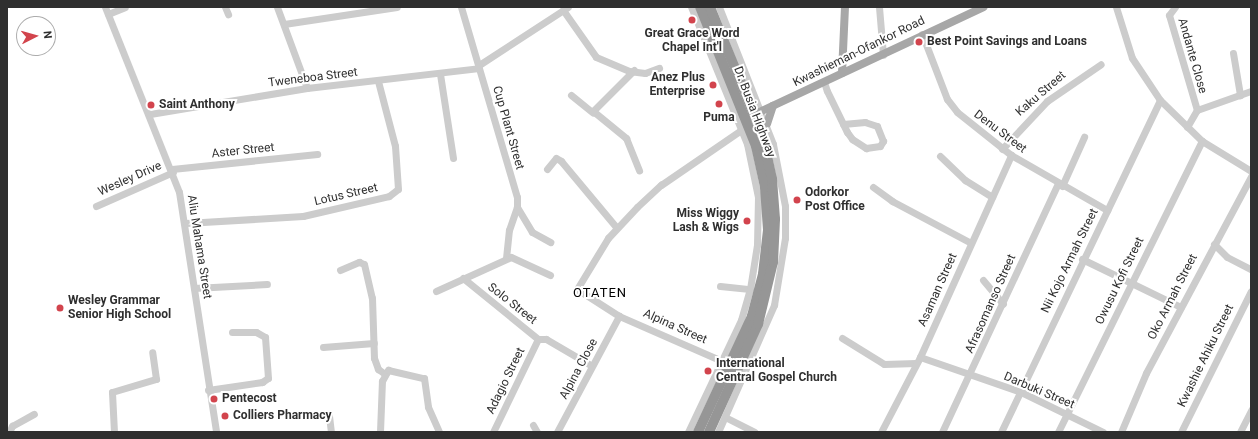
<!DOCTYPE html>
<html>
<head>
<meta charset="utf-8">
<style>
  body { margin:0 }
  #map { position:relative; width:1258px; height:439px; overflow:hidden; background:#fff; font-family:Roboto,sans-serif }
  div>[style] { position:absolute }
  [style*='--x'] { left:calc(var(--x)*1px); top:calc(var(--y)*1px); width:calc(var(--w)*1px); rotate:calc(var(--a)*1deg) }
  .minor>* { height:7px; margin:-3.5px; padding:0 3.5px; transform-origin:3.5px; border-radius:3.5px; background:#ccc }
  .major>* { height:8px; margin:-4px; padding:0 4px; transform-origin:4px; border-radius:4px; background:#a7a7a7 }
  .highway>* { height:10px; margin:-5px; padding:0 5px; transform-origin:5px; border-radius:5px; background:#969696 }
  .dots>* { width:11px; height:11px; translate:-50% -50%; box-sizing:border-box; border:2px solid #fff; border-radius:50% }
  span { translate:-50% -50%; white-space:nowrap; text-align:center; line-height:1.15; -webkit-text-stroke:4px #fff; paint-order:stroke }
  .poi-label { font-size:12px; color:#2f2f2f; font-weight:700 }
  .left { translate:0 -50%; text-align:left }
  .right { translate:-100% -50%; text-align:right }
  .street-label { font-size:12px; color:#2f2f2f }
  .neighbourhood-label { font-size:13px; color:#000; letter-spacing:1px }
  .frame { position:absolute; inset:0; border:8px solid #2f2f2f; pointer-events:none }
  .north { position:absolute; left:16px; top:16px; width:40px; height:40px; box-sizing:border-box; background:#fff; border:1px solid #acacac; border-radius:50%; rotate:84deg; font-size:11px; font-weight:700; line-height:16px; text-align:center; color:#2f2f2f }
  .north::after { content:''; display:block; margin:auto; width:14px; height:18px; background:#d2444d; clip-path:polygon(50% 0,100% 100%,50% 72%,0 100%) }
</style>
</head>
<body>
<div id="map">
  <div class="minor">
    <div style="--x:105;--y:7;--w:199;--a:68.2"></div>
    <div style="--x:179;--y:192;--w:243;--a:81.2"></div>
    <div style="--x:225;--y:7;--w:8;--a:67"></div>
    <div style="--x:277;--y:7;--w:86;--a:69.7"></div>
    <div style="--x:461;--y:7;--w:198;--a:73.6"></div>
    <div style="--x:517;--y:197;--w:10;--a:90"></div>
    <div style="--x:517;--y:207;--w:29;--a:59"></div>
    <div style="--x:532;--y:232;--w:21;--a:29"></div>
    <div style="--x:879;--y:7;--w:48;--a:85.2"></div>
    <div style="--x:1116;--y:7;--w:53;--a:72.6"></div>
    <div style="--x:1132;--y:58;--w:50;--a:56.3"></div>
    <div style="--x:1160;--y:100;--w:59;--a:44.3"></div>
    <div style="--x:1202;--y:141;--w:57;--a:31.5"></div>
    <div style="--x:1175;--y:7;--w:10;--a:127"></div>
    <div style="--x:1169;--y:15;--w:99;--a:73.6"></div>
    <div style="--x:563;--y:10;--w:57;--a:54.9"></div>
    <div style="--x:596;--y:57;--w:36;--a:23"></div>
    <div style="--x:629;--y:71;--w:16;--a:7"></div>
    <div style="--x:645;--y:73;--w:15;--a:-20"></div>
    <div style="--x:108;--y:14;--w:18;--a:-22"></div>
    <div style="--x:284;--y:24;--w:114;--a:-8.6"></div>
    <div style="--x:922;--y:34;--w:70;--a:69"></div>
    <div style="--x:947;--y:99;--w:16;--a:52"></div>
    <div style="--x:957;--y:112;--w:69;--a:38.5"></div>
    <div style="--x:1011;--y:155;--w:111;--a:29.8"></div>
    <div style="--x:1233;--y:53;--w:43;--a:80.5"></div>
    <div style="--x:479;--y:65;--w:106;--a:-33.1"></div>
    <div style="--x:634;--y:70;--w:58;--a:135"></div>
    <div style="--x:593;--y:111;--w:43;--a:39.3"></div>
    <div style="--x:626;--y:138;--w:35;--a:68"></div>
    <div style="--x:440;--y:74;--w:85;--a:81.2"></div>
    <div style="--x:824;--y:82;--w:9;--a:72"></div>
    <div style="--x:827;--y:91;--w:46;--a:64"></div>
    <div style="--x:847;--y:132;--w:9;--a:54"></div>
    <div style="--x:852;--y:139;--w:17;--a:33"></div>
    <div style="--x:866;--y:148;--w:14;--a:-8"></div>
    <div style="--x:880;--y:146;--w:6;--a:-59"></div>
    <div style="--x:883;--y:141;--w:16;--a:-112"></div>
    <div style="--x:877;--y:126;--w:13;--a:-162"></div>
    <div style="--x:865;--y:122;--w:22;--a:175"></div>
    <div style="--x:571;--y:95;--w:28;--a:39"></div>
    <div style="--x:150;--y:114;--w:159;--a:-9.4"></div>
    <div style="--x:307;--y:88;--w:173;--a:-6.6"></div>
    <div style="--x:1187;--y:127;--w:20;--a:-60"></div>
    <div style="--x:1197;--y:110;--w:57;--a:-19.4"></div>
    <div style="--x:1002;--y:149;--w:66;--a:-46.8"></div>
    <div style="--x:1047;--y:101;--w:65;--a:-34.4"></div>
    <div style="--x:940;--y:156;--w:35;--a:44"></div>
    <div style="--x:965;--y:180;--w:32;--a:32"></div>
    <div style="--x:172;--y:169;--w:146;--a:-5.9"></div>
    <div style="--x:547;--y:169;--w:14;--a:-51"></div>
    <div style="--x:556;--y:158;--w:6;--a:31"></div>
    <div style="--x:561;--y:161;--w:86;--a:50.2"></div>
    <div style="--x:1062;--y:186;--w:54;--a:-65.8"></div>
    <div style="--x:873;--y:187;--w:24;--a:36"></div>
    <div style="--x:892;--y:201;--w:89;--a:28"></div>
    <div style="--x:96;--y:206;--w:84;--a:-23.8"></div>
    <div style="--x:186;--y:223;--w:117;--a:-3.4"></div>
    <div style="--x:303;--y:216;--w:88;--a:-13.1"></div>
    <div style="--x:389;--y:196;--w:11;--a:-38"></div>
    <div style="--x:398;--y:189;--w:43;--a:-94"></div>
    <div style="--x:395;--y:146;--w:67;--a:-104.7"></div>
    <div style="--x:1214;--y:244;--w:18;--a:45"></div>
    <div style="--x:1227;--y:257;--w:27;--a:27"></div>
    <div style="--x:506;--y:258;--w:28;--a:-84"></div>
    <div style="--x:509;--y:230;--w:24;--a:-71"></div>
    <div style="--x:1082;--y:259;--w:110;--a:25.9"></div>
    <div style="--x:340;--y:270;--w:21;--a:-23"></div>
    <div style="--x:359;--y:262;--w:5;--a:22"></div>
    <div style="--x:364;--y:264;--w:35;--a:77"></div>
    <div style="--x:372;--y:298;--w:60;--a:88.1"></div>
    <div style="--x:374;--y:358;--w:12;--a:70"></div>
    <div style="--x:378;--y:369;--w:9;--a:36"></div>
    <div style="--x:463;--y:278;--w:97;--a:39.1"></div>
    <div style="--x:538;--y:339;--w:8;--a:0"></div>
    <div style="--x:546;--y:339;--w:53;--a:30.4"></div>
    <div style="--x:983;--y:280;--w:31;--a:50"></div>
    <div style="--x:720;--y:286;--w:30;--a:6"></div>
    <div style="--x:194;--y:288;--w:73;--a:-3.1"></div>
    <div style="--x:436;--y:291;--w:82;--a:-24.4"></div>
    <div style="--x:511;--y:257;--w:43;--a:24.8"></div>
    <div style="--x:842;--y:338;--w:49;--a:31.8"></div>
    <div style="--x:884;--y:364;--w:32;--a:-2"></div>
    <div style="--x:323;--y:347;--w:51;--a:-4.5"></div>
    <div style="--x:920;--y:357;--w:107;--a:19.1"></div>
    <div style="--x:1021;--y:392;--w:91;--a:26"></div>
    <div style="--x:722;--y:361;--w:112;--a:-156.4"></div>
    <div style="--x:619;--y:316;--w:50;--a:-147.3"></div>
    <div style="--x:577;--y:289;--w:60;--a:-58.7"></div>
    <div style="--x:608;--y:238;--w:42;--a:-46.9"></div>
    <div style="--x:637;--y:207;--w:33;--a:-43"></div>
    <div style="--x:661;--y:185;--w:97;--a:-34.5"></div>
    <div style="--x:208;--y:390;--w:55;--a:-8.4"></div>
    <div style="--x:262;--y:382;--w:7;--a:-34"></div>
    <div style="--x:268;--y:378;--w:41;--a:-94.2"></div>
    <div style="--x:265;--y:337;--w:10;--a:-151"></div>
    <div style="--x:256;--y:332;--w:24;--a:180"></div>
    <div style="--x:329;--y:416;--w:16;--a:83"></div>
    <div style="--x:725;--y:417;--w:33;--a:27"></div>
    <div style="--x:533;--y:425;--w:8;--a:60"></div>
    <div style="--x:9;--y:432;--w:7;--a:-63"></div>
    <div style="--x:12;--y:426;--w:25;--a:-29"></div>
    <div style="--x:114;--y:432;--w:40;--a:-92.9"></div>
    <div style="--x:112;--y:392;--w:46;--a:-16.5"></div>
    <div style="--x:156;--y:379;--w:27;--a:-98"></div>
    <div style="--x:380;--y:432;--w:51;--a:-87.8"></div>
    <div style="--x:382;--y:381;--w:13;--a:-61"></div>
    <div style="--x:388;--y:370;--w:37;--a:13"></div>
    <div style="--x:424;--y:378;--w:29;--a:82"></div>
    <div style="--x:428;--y:407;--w:27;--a:66"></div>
    <div style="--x:493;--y:432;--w:103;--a:-64.2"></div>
    <div style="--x:557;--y:432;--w:132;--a:-61.9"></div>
    <div style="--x:688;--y:432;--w:124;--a:-64.7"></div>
    <div style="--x:741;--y:320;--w:32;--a:-74"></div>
    <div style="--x:750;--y:289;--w:45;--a:-81"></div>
    <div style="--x:757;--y:245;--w:48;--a:-88.8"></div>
    <div style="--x:758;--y:197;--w:54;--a:-101.7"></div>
    <div style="--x:747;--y:144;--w:148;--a:-112.2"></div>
    <div style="--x:718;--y:432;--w:139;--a:-66.2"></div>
    <div style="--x:774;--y:305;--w:68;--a:-80.7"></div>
    <div style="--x:785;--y:238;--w:32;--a:-90"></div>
    <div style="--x:785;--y:206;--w:63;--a:-101"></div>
    <div style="--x:773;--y:144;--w:147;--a:-111.5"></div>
    <div style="--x:881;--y:432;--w:85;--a:-62.5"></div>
    <div style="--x:920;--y:357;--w:222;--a:-65.7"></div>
    <div style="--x:942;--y:432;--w:275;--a:-65"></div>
    <div style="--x:1001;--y:432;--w:368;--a:-64.4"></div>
    <div style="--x:1058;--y:432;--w:325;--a:-63.7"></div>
    <div style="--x:1121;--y:432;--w:64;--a:-67"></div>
    <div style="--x:1146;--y:373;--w:223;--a:-61.9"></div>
    <div style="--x:1181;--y:432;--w:157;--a:-63.6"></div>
    <div style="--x:1240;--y:432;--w:25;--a:-63"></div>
  </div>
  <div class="major">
    <div style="--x:842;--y:73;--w:66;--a:-87.4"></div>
    <div style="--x:749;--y:117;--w:259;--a:-25.1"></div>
    <div style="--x:767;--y:124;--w:19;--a:-72"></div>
  </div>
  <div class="highway">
    <div style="--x:698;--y:432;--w:128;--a:-65"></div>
    <div style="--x:752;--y:316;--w:43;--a:-75.3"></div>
    <div style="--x:763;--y:274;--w:44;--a:-83.5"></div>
    <div style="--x:768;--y:230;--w:43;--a:-94"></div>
    <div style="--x:765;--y:187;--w:42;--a:-102.4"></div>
    <div style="--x:756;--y:146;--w:150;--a:-111.9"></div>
    <div style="--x:709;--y:432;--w:119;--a:-65.6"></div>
    <div style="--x:758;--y:324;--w:64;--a:-76.4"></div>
    <div style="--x:773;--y:262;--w:43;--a:-87.3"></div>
    <div style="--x:775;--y:219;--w:40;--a:-94.3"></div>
    <div style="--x:772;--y:179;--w:43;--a:-102.1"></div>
    <div style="--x:763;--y:137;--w:140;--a:-112.2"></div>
  </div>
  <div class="dots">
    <div style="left:692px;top:20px;background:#d2444d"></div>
    <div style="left:919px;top:42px;background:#d2444d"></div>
    <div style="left:713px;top:85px;background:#d2444d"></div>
    <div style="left:719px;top:104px;background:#d2444d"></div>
    <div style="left:151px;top:105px;background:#d2444d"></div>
    <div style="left:797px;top:200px;background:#d2444d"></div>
    <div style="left:747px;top:221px;background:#d2444d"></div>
    <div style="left:60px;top:308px;background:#d2444d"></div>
    <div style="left:708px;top:371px;background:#d2444d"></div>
    <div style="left:214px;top:399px;background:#d2444d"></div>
    <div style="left:225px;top:416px;background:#d2444d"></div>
  </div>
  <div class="poi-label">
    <span style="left:692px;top:41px">Great Grace Word<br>Chapel Int'l</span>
    <span class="left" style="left:927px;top:42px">Best Point Savings and Loans</span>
    <span class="right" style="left:705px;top:85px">Anez Plus<br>Enterprise</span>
    <span class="left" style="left:159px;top:105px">Saint Anthony</span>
    <span style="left:719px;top:118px">Puma</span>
    <span class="left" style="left:805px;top:200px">Odorkor<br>Post Office</span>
    <span class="right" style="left:739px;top:221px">Miss Wiggy<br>Lash &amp; Wigs</span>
    <span class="left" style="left:68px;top:308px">Wesley Grammar<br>Senior High School</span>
    <span class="left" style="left:716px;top:371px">International<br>Central Gospel Church</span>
    <span class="left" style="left:222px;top:399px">Pentecost</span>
    <span class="left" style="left:233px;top:416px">Colliers Pharmacy</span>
  </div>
  <div class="street-label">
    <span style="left:859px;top:52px;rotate:-26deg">Kwashieman-Ofankor Road</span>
    <span style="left:1192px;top:56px;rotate:74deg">Andante Close</span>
    <span style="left:313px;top:78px;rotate:-7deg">Tweneboa Street</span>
    <span style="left:1041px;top:94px;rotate:-41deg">Kaku Street</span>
    <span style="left:754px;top:112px;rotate:69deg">Dr. Busia Highway</span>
    <span style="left:508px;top:128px;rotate:74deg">Cup Plant Street</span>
    <span style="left:1000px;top:132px;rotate:37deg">Denu Street</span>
    <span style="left:243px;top:151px;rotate:-6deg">Aster Street</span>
    <span style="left:130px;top:179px;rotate:-24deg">Wesley Drive</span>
    <span style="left:346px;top:195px;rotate:-13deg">Lotus Street</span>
    <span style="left:199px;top:247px;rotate:81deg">Aliu Mahama Street</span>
    <span style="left:1070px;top:261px;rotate:-64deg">Nii Kojo Armah Street</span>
    <span style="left:1120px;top:281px;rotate:-64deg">Owusu Kofi Street</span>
    <span style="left:938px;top:290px;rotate:-66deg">Asaman Street</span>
    <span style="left:1173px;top:297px;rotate:-63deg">Oko Armah Street</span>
    <span style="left:512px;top:304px;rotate:38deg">Solo Street</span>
    <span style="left:991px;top:304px;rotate:-66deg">Afrasomanso Street</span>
    <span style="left:675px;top:327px;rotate:24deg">Alpina Street</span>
    <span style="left:1206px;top:356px;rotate:-64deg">Kwashie Ahiku Street</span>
    <span style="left:579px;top:369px;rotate:-62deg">Alpina Close</span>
    <span style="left:506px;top:381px;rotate:-64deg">Adagio Street</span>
    <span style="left:1039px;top:391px;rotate:23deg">Darbuki Street</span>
  </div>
  <div class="neighbourhood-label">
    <span style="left:600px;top:293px">OTATEN</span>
  </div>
  <div class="frame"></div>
  <div class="north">N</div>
</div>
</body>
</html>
